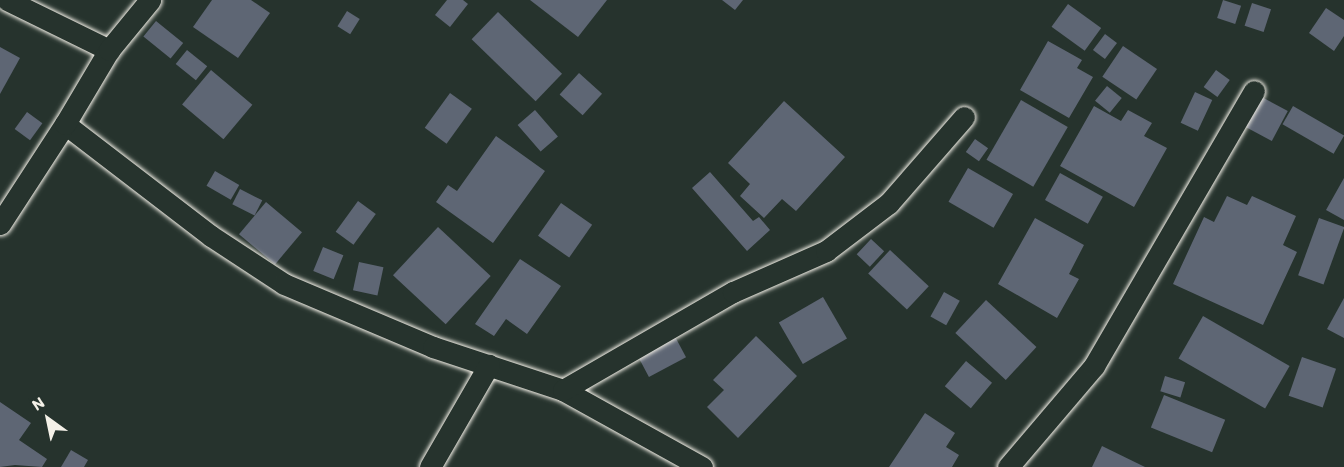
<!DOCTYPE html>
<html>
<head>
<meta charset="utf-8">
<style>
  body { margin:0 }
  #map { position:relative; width:1344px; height:467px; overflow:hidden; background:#26332d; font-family:Itim,sans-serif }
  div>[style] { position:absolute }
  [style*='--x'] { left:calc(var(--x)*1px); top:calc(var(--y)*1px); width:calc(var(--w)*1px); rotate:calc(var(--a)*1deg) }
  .building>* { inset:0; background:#5e6674; transform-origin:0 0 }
  .roads { filter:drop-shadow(0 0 2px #f4f1e8) drop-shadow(0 0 2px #f4f1e8) }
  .street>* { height:21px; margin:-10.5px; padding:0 10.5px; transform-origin:10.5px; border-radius:10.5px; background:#26332d }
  span { translate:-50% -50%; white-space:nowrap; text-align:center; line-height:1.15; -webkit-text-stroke:5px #26332d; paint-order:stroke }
  .north { position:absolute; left:18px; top:389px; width:60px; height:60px; -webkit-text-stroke:4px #26332d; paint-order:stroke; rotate:327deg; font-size:16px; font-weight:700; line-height:24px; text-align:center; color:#f4f1e8 }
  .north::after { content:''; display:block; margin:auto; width:21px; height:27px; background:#f4f1e8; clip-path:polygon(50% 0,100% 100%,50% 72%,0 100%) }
</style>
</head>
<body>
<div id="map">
  <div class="building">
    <div style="clip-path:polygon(212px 0,251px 0,270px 13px,238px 58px,193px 27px)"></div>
    <div style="clip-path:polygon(447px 0,463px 0,468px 4px,450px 27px,435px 15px)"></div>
    <div style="clip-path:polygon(530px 0,607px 0,578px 37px)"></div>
    <div style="clip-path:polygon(722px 0,743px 0,735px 10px)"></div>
    <div style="left:1223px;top:0;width:19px;height:19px;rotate:18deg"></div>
    <div style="left:1252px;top:3px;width:20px;height:24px;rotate:18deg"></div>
    <div style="left:1068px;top:4px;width:41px;height:28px;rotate:36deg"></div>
    <div style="clip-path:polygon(1326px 8px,1344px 20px,1344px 36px,1334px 51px,1309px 33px)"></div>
    <div style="left:347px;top:11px;width:15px;height:18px;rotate:32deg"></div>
    <div style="left:498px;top:12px;width:89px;height:38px;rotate:44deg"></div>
    <div style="left:156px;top:21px;width:35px;height:20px;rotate:39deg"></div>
    <div style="left:1105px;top:34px;width:15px;height:20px;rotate:37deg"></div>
    <div style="clip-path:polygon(1048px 41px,1082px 60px,1077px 68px,1093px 77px,1069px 118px,1020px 90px)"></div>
    <div style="left:1123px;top:46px;width:41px;height:37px;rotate:34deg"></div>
    <div style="clip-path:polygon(0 47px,20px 58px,0 94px)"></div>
    <div style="left:187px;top:50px;width:26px;height:18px;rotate:39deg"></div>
    <div style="left:211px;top:70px;width:54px;height:45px;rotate:40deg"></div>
    <div style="left:1216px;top:70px;width:17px;height:21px;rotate:36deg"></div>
    <div style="left:579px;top:73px;width:31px;height:29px;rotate:42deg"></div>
    <div style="left:1107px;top:86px;width:19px;height:19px;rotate:39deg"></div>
    <div style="left:1195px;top:92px;width:19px;height:34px;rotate:25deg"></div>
    <div style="left:450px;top:93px;width:27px;height:43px;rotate:36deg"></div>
    <div style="left:1256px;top:94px;width:36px;height:34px;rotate:28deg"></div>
    <div style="left:1021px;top:100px;width:54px;height:69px;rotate:30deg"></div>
    <div style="clip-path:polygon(784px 101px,845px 157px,796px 211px,782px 199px,764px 218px,740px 196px,750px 184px,728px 163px)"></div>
    <div style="clip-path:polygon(1094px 106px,1121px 121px,1128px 110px,1152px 123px,1144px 136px,1167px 148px,1134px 207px,1060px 166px)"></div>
    <div style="left:1293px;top:106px;width:59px;height:21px;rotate:30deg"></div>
    <div style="left:535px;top:110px;width:35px;height:23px;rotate:49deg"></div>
    <div style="left:27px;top:112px;width:19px;height:21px;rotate:36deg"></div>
    <div style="clip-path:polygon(496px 136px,545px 171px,493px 243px,436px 202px,448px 185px,457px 191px)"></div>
    <div style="left:975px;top:139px;width:16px;height:16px;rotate:35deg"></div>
    <div style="left:968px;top:168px;width:52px;height:39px;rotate:30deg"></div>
    <div style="left:215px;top:171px;width:28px;height:17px;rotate:30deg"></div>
    <div style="clip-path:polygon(710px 172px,753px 221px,759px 217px,770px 230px,747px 251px,692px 188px)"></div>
    <div style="left:1060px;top:173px;width:49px;height:31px;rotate:29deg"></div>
    <div style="clip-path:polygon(1344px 178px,1344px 220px,1326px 210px)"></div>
    <div style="left:240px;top:189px;width:25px;height:17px;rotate:27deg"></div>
    <div style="clip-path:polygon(1227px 196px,1247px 205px,1252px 196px,1296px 216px,1283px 245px,1297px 252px,1263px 325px,1173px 284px,1204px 217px,1214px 222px)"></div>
    <div style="left:358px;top:201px;width:22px;height:38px;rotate:36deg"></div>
    <div style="left:266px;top:202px;width:47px;height:42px;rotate:40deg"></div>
    <div style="left:561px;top:203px;width:38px;height:40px;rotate:35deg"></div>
    <div style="clip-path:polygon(1035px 218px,1084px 245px,1069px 274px,1079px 279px,1057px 318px,998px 284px)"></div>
    <div style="left:1319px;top:218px;width:27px;height:61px;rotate:20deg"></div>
    <div style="left:438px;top:227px;width:72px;height:66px;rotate:43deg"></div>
    <div style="left:871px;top:239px;width:18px;height:21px;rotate:43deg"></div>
    <div style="left:323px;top:247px;width:22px;height:26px;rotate:22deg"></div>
    <div style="left:890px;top:250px;width:53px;height:32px;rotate:43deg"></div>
    <div style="clip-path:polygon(520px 259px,561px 286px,527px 334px,506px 319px,494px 336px,475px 324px)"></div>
    <div style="left:359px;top:262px;width:25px;height:29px;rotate:12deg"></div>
    <div style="left:944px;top:292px;width:18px;height:28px;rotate:29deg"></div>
    <div style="left:823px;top:297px;width:48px;height:51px;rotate:60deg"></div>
    <div style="clip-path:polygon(1344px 298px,1344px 338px,1327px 329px)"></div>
    <div style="left:986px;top:300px;width:69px;height:45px;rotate:43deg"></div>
    <div style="left:1203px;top:316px;width:100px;height:49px;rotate:30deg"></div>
    <div style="left:671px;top:329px;width:32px;height:42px;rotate:62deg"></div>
    <div style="clip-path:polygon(756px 336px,797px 376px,738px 438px,707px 407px,724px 390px,713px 380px)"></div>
    <div style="left:1302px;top:357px;width:36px;height:41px;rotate:19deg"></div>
    <div style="left:966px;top:361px;width:34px;height:33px;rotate:40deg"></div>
    <div style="left:1165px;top:376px;width:21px;height:16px;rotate:17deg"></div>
    <div style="left:1164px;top:395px;width:66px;height:35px;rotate:22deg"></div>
    <div style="clip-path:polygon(0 402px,31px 423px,19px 440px,47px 459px,42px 467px,15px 465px,0 467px)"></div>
    <div style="clip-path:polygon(925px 413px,955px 433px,946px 447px,959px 455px,952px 467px,889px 467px)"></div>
    <div style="clip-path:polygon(1102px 446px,1145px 467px,1092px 467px)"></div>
    <div style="clip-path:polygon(71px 450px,88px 460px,84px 467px,61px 467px)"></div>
  </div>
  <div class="roads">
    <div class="street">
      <div style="--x:7;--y:0;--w:114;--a:26.1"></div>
      <div style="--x:65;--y:124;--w:184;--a:37.5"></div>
      <div style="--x:211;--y:236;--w:87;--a:33.3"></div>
      <div style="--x:284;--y:284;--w:162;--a:22.9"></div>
      <div style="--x:433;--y:347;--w:137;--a:18.3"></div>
      <div style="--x:563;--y:390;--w:159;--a:29"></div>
      <div style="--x:0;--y:224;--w:119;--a:-57"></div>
      <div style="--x:65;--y:124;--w:86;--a:-59.3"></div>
      <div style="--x:109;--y:50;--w:65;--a:-50.6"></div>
      <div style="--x:563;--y:390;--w:196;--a:-30"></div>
      <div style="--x:733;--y:292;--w:102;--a:-23.8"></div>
      <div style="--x:826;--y:251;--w:79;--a:-37.3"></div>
      <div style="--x:889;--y:203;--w:114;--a:-48.9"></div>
      <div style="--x:430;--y:467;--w:118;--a:-60"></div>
      <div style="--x:1008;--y:467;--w:133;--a:-49.6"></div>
      <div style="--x:1094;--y:366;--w:318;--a:-59.8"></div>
    </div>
  </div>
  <div class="north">N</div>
</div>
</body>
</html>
